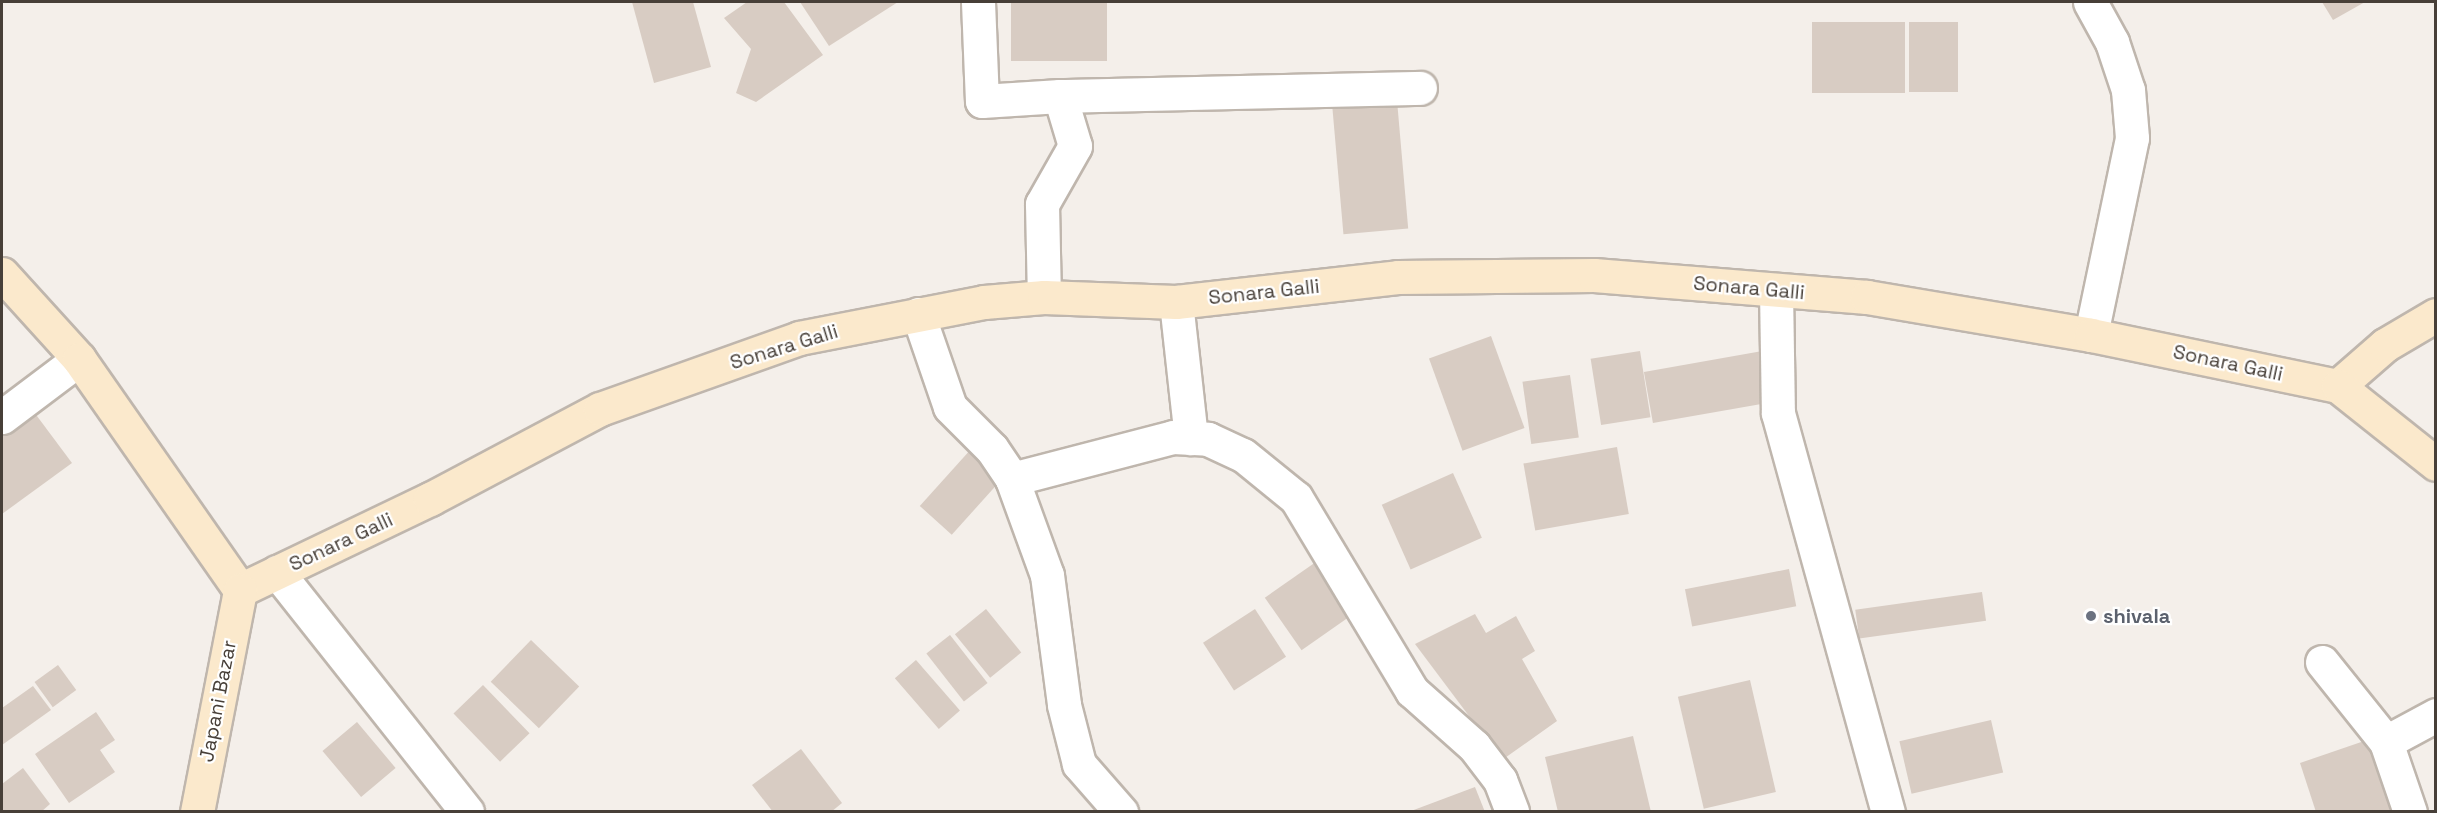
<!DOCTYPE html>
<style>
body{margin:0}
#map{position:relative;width:2437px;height:813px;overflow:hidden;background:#f4efea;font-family:"Space Grotesk",sans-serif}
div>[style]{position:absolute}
.building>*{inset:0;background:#d8ccc3;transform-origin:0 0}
.roads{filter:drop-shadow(2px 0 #bfb6ad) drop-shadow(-2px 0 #bfb6ad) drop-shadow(0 2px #bfb6ad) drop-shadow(0 -2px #bfb6ad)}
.street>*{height:33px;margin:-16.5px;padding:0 16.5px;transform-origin:16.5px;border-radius:16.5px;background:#fff}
.secondary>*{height:33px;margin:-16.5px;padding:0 16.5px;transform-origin:16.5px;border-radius:16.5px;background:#fbe9cc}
.dots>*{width:16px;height:16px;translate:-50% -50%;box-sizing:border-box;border:3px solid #fff;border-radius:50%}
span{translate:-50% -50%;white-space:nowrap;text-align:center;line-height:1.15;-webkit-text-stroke:4.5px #fff;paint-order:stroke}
.street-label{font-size:20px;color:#473f38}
.worship-label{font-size:20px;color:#5b616d;font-weight:700}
.left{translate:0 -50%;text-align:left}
.frame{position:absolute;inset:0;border:3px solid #473f38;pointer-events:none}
</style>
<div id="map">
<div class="building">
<div style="clip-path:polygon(632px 2px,693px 2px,711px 67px,654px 83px)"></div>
<div style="clip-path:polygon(747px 2px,784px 2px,823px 55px,756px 102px,736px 93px,751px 49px,724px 18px)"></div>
<div style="clip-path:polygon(800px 2px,898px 2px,829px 46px)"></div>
<div style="left:1011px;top:2px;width:96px;height:59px"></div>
<div style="clip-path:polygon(2322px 2px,2365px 2px,2333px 20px)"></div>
<div style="left:1812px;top:22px;width:93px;height:71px"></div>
<div style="left:1909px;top:22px;width:49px;height:70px"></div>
<div style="left:1396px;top:89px;width:140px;height:65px;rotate:85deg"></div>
<div style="left:1491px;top:336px;width:98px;height:66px;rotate:70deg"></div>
<div style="left:1768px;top:350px;width:52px;height:126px;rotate:80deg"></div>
<div style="left:1640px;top:351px;width:67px;height:50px;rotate:81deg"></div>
<div style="left:1570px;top:375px;width:63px;height:48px;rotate:82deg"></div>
<div style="clip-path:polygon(31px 408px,72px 463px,2px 514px,2px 429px)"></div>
<div style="left:1617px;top:447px;width:68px;height:95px;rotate:80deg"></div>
<div style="left:972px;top:448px;width:43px;height:78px;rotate:42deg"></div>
<div style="left:1453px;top:473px;width:71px;height:78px;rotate:66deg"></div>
<div style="left:1323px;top:557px;width:64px;height:71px;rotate:55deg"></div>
<div style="left:1789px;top:569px;width:38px;height:106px;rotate:79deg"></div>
<div style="left:1982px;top:592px;width:29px;height:128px;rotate:82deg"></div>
<div style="left:986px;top:609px;width:56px;height:40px;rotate:51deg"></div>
<div style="left:1255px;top:609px;width:57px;height:62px;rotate:57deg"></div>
<div style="clip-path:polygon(1475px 614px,1486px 633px,1516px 616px,1535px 651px,1522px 659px,1557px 721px,1502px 760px,1415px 644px)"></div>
<div style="left:950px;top:635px;width:61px;height:30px;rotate:52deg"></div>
<div style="left:531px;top:640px;width:67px;height:58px;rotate:44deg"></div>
<div style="left:916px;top:660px;width:67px;height:28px;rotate:49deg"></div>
<div style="left:58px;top:665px;width:31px;height:29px;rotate:54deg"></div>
<div style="left:1750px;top:680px;width:115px;height:74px;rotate:77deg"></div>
<div style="left:483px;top:685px;width:67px;height:41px;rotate:46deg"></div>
<div style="clip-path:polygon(33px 686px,51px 710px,2px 745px,2px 708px)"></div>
<div style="clip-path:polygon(96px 712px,115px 740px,100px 750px,115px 772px,69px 803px,35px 754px)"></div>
<div style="left:1991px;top:720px;width:54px;height:94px;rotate:77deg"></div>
<div style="left:357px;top:722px;width:60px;height:45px;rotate:50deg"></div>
<div style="clip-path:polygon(1633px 736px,1651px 812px,1558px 812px,1545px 757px)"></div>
<div style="clip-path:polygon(2370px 739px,2395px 812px,2316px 812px,2300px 763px)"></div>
<div style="clip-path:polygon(801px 749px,842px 803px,831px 812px,773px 812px,752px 785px)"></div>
<div style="clip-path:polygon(23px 768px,50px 804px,41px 812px,3px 812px,2px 784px)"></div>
<div style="clip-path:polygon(1475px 787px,1485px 812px,1411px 812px,1411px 811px)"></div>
</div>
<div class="roads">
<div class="street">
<div style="left:978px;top:2px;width:99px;rotate:87.7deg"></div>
<div style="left:982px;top:101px;width:78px;rotate:-3.7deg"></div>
<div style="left:1060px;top:96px;width:52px;rotate:73.3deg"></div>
<div style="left:1075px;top:146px;width:67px;rotate:119.6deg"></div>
<div style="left:1042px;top:204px;width:93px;rotate:88.8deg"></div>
<div style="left:2090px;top:2px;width:46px;rotate:61.2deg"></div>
<div style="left:2112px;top:42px;width:51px;rotate:71.6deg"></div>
<div style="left:2128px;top:90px;width:48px;rotate:85.2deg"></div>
<div style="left:2132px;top:138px;width:201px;rotate:101.8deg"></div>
<div style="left:1060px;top:96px;width:360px;rotate:-1.3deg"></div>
<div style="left:1776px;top:290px;width:123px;rotate:89.1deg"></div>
<div style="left:1778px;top:413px;width:414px;rotate:74.6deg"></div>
<div style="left:1176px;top:302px;width:137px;rotate:83.7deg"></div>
<div style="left:918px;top:314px;width:98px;rotate:71deg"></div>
<div style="left:950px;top:407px;width:59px;rotate:45deg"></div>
<div style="left:992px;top:449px;width:36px;rotate:56deg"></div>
<div style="left:1012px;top:479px;width:102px;rotate:70deg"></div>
<div style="left:1047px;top:575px;width:131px;rotate:82.5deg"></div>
<div style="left:1064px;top:705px;width:61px;rotate:75.7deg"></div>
<div style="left:1079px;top:764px;width:64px;rotate:48.8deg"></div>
<div style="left:2px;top:417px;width:96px;rotate:-37deg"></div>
<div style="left:1012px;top:479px;width:166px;rotate:-14.6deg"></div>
<div style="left:1173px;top:437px;width:35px;rotate:3deg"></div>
<div style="left:1208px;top:439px;width:38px;rotate:25deg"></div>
<div style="left:1243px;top:455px;width:68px;rotate:39.1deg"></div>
<div style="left:1296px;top:498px;width:225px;rotate:59deg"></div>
<div style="left:1412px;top:691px;width:83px;rotate:41.6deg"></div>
<div style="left:1474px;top:746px;width:43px;rotate:52.6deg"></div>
<div style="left:1500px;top:780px;width:34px;rotate:69deg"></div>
<div style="left:277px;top:572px;width:306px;rotate:51.6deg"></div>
<div style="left:2322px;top:662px;width:102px;rotate:51.3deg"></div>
<div style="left:2386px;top:742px;width:74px;rotate:71.1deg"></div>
<div style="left:2386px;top:742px;width:57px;rotate:-28.4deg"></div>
</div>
<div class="secondary">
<div style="left:2px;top:274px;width:115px;rotate:47.8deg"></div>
<div style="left:79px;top:359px;width:282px;rotate:55.1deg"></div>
<div style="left:2338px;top:386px;width:62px;rotate:-41.1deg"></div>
<div style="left:2385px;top:345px;width:59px;rotate:-30.5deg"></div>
<div style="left:240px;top:590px;width:211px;rotate:-25.6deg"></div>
<div style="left:430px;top:499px;width:192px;rotate:-27.9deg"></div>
<div style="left:600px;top:409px;width:211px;rotate:-19.6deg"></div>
<div style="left:799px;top:338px;width:188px;rotate:-11deg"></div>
<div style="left:984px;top:302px;width:60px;rotate:-4.8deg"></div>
<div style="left:1044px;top:297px;width:132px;rotate:2.2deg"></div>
<div style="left:1176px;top:302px;width:223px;rotate:-6.4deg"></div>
<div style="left:1398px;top:277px;width:196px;rotate:-0.6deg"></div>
<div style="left:1594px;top:275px;width:274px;rotate:4.6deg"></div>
<div style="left:1867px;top:297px;width:227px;rotate:9.6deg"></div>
<div style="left:2091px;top:335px;width:252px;rotate:11.7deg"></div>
<div style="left:2338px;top:386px;width:125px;rotate:38.5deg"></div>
<div style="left:197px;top:812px;width:226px;rotate:-79deg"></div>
</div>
</div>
<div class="dots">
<div style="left:2091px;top:616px;background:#6b7280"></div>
</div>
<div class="street-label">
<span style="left:1749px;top:288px;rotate:5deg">Sonara Galli</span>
<span style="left:1264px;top:292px;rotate:-6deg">Sonara Galli</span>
<span style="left:784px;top:347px;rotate:-17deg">Sonara Galli</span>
<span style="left:2228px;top:363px;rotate:12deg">Sonara Galli</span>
<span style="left:341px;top:542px;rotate:-25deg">Sonara Galli</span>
<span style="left:218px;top:701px;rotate:-79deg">Japani Bazar</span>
</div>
<div class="worship-label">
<span class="left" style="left:2103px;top:616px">shivala</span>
</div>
<div class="frame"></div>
</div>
